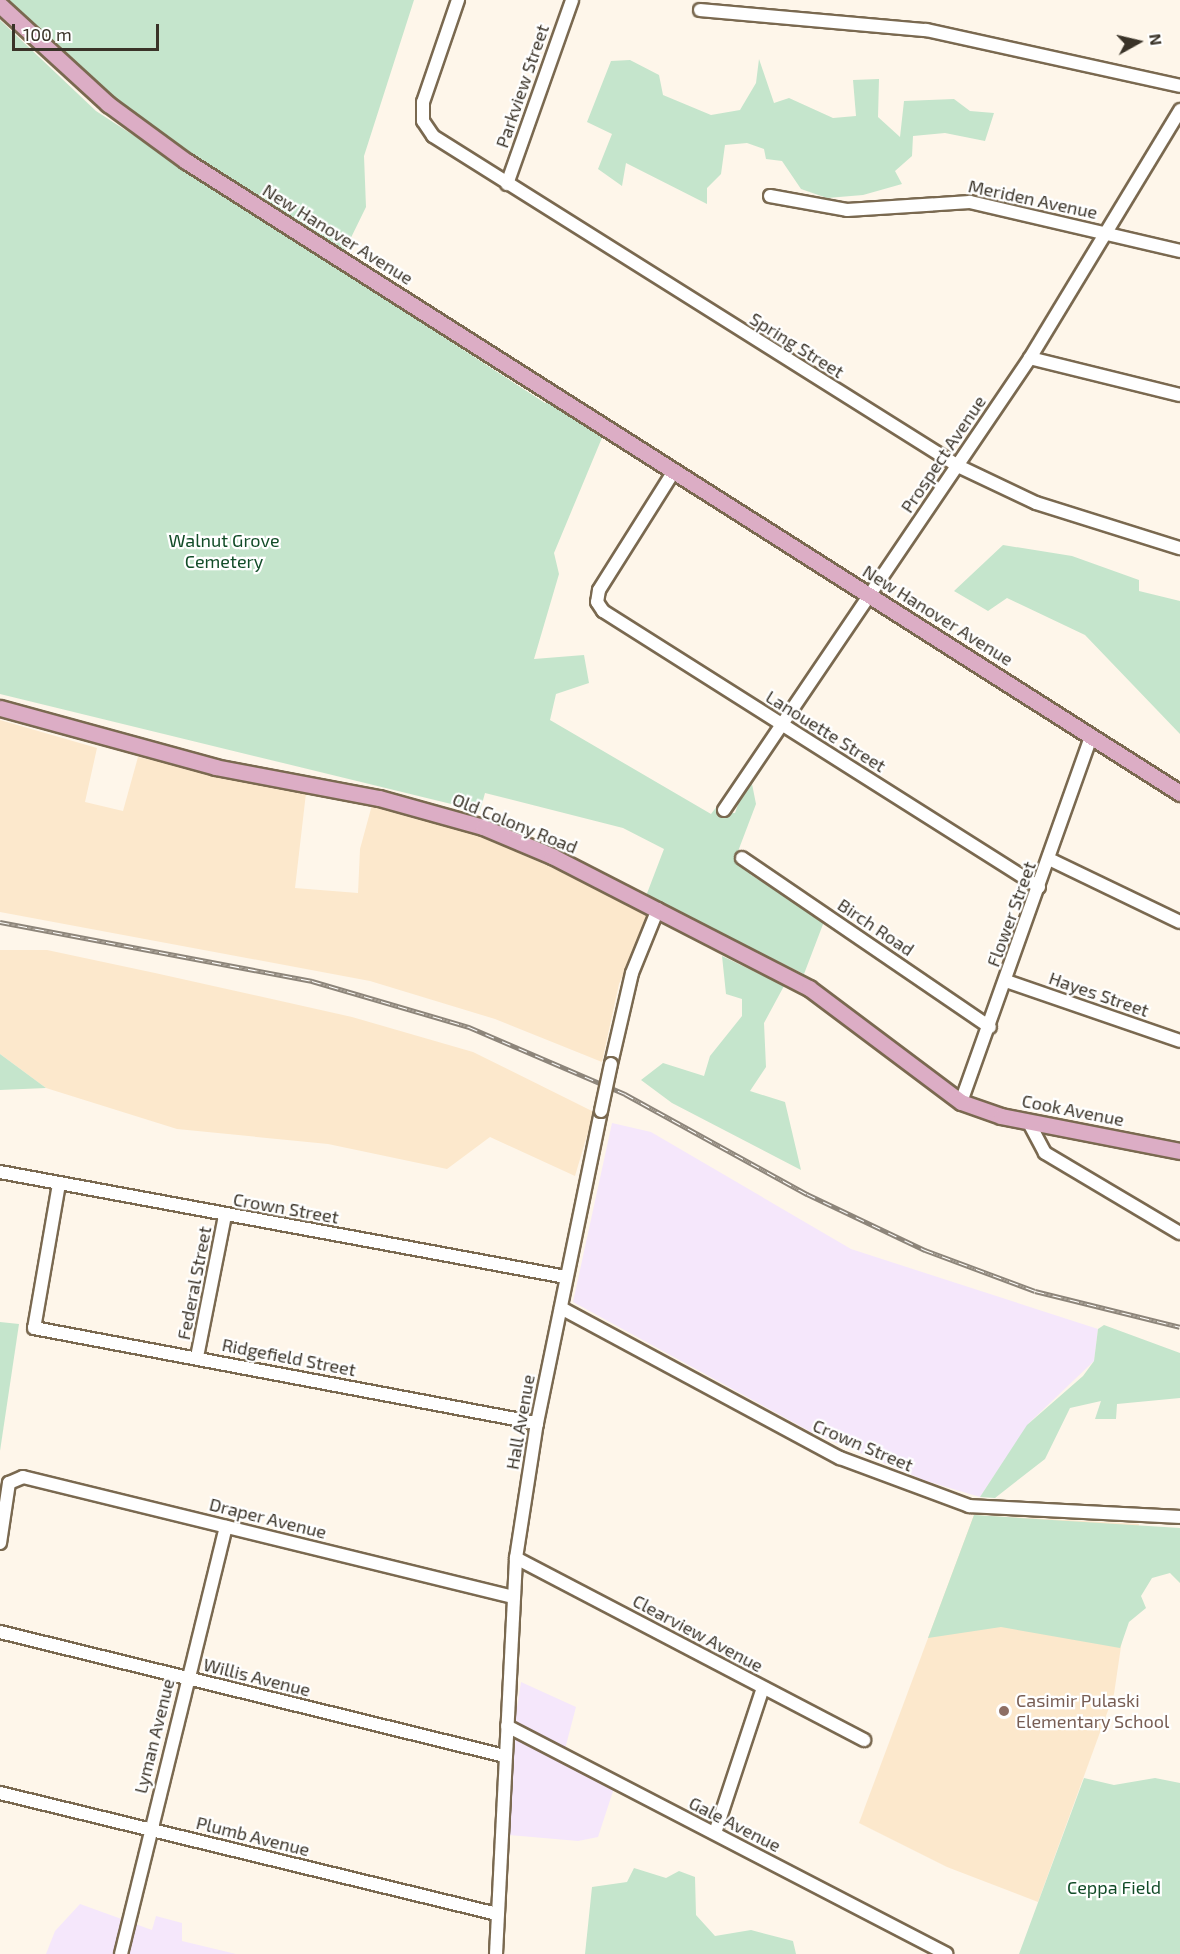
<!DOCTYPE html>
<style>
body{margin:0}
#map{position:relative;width:1180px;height:1954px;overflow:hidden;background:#fef6ea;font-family:"Exo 2",sans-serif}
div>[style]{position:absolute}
.commercial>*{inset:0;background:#f5e7fb}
.built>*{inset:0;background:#fce8cc}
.green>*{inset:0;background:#c5e5cc}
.roads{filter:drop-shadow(2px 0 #7a6950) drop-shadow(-2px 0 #7a6950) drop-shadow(0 2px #7a6950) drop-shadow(0 -2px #7a6950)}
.minor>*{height:12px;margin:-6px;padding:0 6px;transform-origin:6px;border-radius:6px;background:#fff}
.major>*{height:15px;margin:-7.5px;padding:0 7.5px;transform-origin:7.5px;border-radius:7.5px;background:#dcadc5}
.rail>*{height:5px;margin-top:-2.5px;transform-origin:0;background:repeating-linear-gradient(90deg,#fff 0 9px,#8d857a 0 18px);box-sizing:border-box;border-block:2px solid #8d857a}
.bridges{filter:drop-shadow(2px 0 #7a6950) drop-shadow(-2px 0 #7a6950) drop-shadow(0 2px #7a6950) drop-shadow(0 -2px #7a6950)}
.minor-bridge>*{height:12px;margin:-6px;padding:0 6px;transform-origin:6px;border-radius:6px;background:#fff}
.dots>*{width:16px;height:16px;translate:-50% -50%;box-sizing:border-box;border:3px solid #fff;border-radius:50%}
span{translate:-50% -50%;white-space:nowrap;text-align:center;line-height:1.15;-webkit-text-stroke:4.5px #fff;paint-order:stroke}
.street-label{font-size:18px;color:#3a3328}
.park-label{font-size:18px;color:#124c28}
.education-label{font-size:18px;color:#785e54}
.left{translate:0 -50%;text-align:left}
.north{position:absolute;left:1108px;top:12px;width:60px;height:60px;-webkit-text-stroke:4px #fff;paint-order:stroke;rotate:82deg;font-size:16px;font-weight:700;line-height:24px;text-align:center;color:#3a3328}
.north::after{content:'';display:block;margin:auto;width:21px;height:27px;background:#3a3328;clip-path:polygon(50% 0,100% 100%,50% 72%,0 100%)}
.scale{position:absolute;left:12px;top:24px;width:147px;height:27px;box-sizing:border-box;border:3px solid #3a3328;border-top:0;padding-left:8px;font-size:18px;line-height:21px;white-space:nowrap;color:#3a3328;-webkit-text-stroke:4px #fff;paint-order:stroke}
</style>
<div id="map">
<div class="commercial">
<div style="clip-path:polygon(612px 1123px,651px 1132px,851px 1249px,1098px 1329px,1094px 1361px,1029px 1423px,980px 1497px,926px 1481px,811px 1432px,573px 1302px)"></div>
<div style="clip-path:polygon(521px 1682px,576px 1707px,565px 1749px,618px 1776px,598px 1837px,578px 1841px,509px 1835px,512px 1740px)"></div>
<div style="clip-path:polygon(80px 1904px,152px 1930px,156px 1916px,182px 1923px,182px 1941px,236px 1954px,46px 1954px,55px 1931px)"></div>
</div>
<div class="built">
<div style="clip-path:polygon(0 720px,97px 748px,85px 802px,123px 811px,138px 757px,306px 793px,295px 888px,358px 893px,360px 849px,372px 805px,453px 824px,652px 912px,619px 984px,602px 1062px,495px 1019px,370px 981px,0 912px)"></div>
<div style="clip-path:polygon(0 950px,47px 950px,155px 973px,352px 1017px,473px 1052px,594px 1112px,575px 1176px,490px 1137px,447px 1169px,328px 1144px,177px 1129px,46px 1088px,0 1054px)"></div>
<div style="clip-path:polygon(974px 1515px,1139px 1524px,1114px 1694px,1038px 1902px,947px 1867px,859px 1823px)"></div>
</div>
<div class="green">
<div style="clip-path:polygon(7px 0,414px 0,364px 156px,366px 207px,344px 252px,147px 128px)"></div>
<div style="clip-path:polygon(0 20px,96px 111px,545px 403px,552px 402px,604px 433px,554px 553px,559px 574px,534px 659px,584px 655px,589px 683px,556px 694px,550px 720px,711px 814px,718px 805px,722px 812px,735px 813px,742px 793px,763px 768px,752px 784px,756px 804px,737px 854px,751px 875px,825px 919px,804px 974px,646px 896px,664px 849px,623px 828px,485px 793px,480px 811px,0 694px)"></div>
<div style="clip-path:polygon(759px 59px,774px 103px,789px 98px,833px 118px,856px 116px,853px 80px,879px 79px,878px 117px,900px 137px,904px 101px,954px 99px,970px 111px,994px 113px,985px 141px,945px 133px,913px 136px,912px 156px,895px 171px,902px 184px,863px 195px,827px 198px,801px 189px,782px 161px,766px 159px,764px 149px,747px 143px,725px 145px,721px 174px,707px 188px,707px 204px,626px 163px,622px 186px,598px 169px,612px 134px,587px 122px,611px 61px,630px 60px,659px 75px,663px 95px,711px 115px,740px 110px,756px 83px)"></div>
<div style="clip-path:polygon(1003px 545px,1072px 556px,1139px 580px,1139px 591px,1180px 601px,1180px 734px,1085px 635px,1007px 598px,988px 611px,954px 591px)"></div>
<div style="clip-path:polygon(722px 956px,784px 986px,764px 1023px,766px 1067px,750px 1091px,785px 1102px,801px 1170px,672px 1103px,641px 1080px,663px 1063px,704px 1076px,710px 1056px,742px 1016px,742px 999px,726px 994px)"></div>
<div style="clip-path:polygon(0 1054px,46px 1088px,0 1090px)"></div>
<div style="clip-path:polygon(0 1322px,19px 1324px,0 1451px)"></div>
<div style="clip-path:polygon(1104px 1325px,1180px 1353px,1180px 1398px,1117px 1404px,1116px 1419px,1095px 1419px,1101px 1401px,1070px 1408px,1045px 1459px,995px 1498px,980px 1497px,1027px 1425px,1083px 1376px,1094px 1361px,1098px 1329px)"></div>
<div style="clip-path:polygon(974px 1515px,1180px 1528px,1180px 1583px,1170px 1573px,1152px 1578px,1141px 1596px,1146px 1608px,1129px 1622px,1120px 1648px,1001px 1627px,928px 1638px)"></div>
<div style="clip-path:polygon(1084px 1778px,1114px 1785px,1155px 1778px,1180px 1783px,1180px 1954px,1019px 1954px)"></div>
<div style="clip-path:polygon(634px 1868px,666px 1878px,679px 1871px,695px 1877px,696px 1915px,715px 1936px,751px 1930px,793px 1941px,796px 1954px,585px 1954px,592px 1887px,627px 1882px)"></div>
</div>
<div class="roads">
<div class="minor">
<div style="left:458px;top:0;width:108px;rotate:108.9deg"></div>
<div style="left:423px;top:102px;width:19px;rotate:90deg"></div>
<div style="left:423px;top:121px;width:18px;rotate:56deg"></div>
<div style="left:433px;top:136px;width:620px;rotate:32.15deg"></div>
<div style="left:958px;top:466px;width:86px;rotate:25.4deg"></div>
<div style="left:1036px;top:503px;width:151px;rotate:17.4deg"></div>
<div style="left:700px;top:10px;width:227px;rotate:5.1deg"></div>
<div style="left:926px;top:30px;width:260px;rotate:12.4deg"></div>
<div style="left:507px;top:184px;width:195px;rotate:-70.5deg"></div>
<div style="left:770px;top:196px;width:78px;rotate:10.3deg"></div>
<div style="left:847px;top:210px;width:123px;rotate:-3.7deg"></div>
<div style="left:970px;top:202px;width:216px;rotate:13.1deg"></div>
<div style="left:1030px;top:358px;width:154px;rotate:13.9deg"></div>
<div style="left:674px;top:471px;width:141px;rotate:122.2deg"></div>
<div style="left:599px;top:590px;width:12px;rotate:99deg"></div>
<div style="left:597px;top:602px;width:11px;rotate:56deg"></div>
<div style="left:603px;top:611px;width:516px;rotate:32.33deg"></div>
<div style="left:724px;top:810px;width:546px;rotate:-55.9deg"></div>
<div style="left:1030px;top:358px;width:290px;rotate:-58.8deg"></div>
<div style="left:742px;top:858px;width:300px;rotate:34.3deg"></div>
<div style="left:1049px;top:859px;width:145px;rotate:25.7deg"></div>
<div style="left:1006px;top:981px;width:184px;rotate:19deg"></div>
<div style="left:611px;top:1064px;width:93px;rotate:-77deg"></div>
<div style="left:632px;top:973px;width:69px;rotate:-67.9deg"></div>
<div style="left:961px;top:1102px;width:388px;rotate:-70.4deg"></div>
<div style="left:1028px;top:1121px;width:36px;rotate:62deg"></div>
<div style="left:1045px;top:1153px;width:157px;rotate:30.7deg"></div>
<div style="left:0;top:1172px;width:576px;rotate:10.51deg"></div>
<div style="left:59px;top:1184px;width:146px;rotate:99.8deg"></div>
<div style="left:34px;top:1328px;width:512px;rotate:10.7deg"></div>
<div style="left:561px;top:1308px;width:317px;rotate:28.3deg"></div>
<div style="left:840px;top:1458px;width:138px;rotate:20.4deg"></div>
<div style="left:969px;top:1506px;width:211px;rotate:3deg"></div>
<div style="left:197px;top:1357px;width:145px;rotate:-78.8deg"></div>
<div style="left:0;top:1543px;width:61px;rotate:-81.5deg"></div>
<div style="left:9px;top:1483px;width:15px;rotate:-23deg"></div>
<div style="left:23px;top:1477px;width:504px;rotate:13.76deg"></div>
<div style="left:516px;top:1558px;width:393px;rotate:27.6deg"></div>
<div style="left:0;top:1632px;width:520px;rotate:13.8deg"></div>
<div style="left:507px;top:1726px;width:495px;rotate:27.4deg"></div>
<div style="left:0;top:1793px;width:512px;rotate:13.68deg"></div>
<div style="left:715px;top:1833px;width:153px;rotate:-71.7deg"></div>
<div style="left:121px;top:1954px;width:440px;rotate:-76.2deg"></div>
<div style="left:496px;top:1954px;width:397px;rotate:-87.1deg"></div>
<div style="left:516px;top:1558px;width:137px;rotate:-81.2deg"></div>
<div style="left:537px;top:1423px;width:318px;rotate:-78.4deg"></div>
</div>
<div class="major">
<div style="left:0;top:5px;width:147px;rotate:42.5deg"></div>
<div style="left:108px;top:104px;width:97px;rotate:36.2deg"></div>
<div style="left:186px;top:161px;width:1178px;rotate:32.45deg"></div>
<div style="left:0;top:708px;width:223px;rotate:15.3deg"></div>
<div style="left:215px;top:767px;width:167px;rotate:10.7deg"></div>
<div style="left:379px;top:798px;width:108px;rotate:15.6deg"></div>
<div style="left:483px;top:827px;width:75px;rotate:22.8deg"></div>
<div style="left:552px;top:856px;width:289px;rotate:27.2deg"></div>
<div style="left:809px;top:988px;width:190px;rotate:36.9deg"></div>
<div style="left:961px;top:1102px;width:42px;rotate:19.3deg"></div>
<div style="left:1001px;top:1116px;width:182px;rotate:11.1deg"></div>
</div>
</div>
<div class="rail">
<div style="left:0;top:922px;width:318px;rotate:10.7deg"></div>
<div style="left:312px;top:981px;width:164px;rotate:16.3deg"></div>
<div style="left:469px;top:1027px;width:170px;rotate:23.2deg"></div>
<div style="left:625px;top:1094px;width:208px;rotate:28.8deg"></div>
<div style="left:807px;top:1194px;width:131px;rotate:25.4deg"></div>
<div style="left:925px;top:1250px;width:117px;rotate:20.4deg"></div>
<div style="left:1035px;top:1291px;width:149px;rotate:13.9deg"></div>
</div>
<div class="bridges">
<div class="minor-bridge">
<div style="left:601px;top:1111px;width:48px;rotate:-78deg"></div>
</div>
</div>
<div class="dots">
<div style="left:1004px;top:1711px;background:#8d6e63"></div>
</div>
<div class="street-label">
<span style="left:522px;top:86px;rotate:-71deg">Parkview Street</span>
<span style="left:1033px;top:199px;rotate:12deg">Meriden Avenue</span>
<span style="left:338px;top:234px;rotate:32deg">New Hanover Avenue</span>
<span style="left:797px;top:345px;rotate:32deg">Spring Street</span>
<span style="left:943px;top:454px;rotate:-56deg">Prospect Avenue</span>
<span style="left:938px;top:615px;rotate:32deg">New Hanover Avenue</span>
<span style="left:826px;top:731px;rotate:32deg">Lanouette Street</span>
<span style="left:515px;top:823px;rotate:22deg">Old Colony Road</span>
<span style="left:1011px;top:914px;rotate:-70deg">Flower Street</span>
<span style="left:876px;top:927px;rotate:34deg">Birch Road</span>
<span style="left:1099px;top:994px;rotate:19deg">Hayes Street</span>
<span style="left:1073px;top:1110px;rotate:11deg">Cook Avenue</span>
<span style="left:286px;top:1208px;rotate:10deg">Crown Street</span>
<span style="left:194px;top:1283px;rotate:-79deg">Federal Street</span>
<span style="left:289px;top:1357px;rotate:11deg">Ridgefield Street</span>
<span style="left:520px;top:1422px;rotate:-80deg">Hall Avenue</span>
<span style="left:863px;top:1445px;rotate:23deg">Crown Street</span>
<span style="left:268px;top:1518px;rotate:14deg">Draper Avenue</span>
<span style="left:698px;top:1633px;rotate:28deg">Clearview Avenue</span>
<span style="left:257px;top:1677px;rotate:14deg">Willis Avenue</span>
<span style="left:154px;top:1736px;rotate:-76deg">Lyman Avenue</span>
<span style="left:735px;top:1824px;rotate:27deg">Gale Avenue</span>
<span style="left:253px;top:1836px;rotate:14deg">Plumb Avenue</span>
</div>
<div class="park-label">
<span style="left:224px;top:551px">Walnut Grove<br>Cemetery</span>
<span style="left:1114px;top:1887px">Ceppa Field</span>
</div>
<div class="education-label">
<span class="left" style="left:1016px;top:1711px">Casimir Pulaski<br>Elementary School</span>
</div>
<div class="north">N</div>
<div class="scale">100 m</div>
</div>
